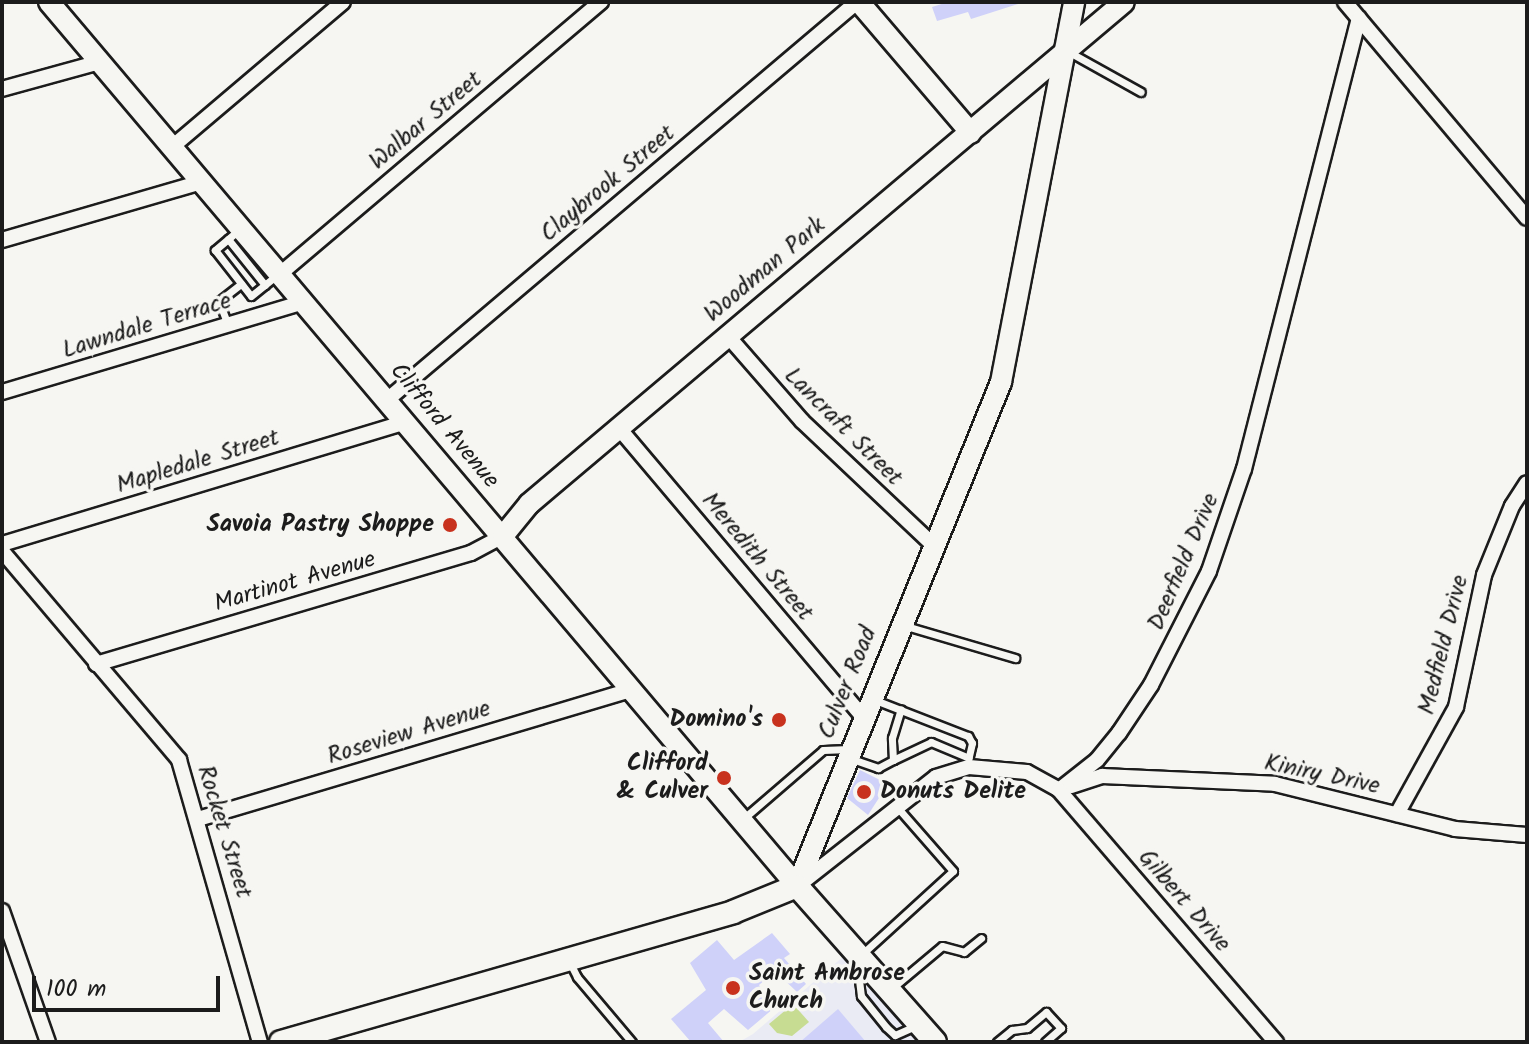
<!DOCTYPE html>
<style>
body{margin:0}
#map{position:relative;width:1529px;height:1044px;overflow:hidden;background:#f6f6f2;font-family:Kalam,sans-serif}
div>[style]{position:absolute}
.built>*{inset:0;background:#eaebf4}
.green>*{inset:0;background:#c7dc92}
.building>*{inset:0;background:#cfd1f9}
.roads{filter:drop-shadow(2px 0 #1c1c1c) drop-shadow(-2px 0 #1c1c1c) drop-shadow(0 2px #1c1c1c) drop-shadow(0 -2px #1c1c1c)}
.lane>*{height:7px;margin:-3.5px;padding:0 3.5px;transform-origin:3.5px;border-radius:3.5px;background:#f6f6f2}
.street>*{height:14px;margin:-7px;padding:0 7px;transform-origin:7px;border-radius:7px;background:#f6f6f2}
.secondary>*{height:20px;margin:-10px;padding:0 10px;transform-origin:10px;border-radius:10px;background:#f6f6f2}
.primary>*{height:22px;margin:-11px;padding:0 11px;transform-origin:11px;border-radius:11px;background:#f6f6f2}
.dots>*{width:22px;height:22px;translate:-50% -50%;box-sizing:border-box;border:4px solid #f6f6f2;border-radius:50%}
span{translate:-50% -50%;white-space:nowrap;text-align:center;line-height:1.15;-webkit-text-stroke:7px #f6f6f2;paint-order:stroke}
.street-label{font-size:24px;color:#1c1c1c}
.poi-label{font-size:24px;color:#1c1c1c;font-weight:700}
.right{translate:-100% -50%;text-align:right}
.left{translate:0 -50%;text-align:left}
.frame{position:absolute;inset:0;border:4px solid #1c1c1c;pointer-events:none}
.scale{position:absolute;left:32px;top:976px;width:188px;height:36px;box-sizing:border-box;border:4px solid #1c1c1c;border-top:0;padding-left:10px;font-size:24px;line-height:28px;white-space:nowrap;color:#1c1c1c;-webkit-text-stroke:6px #f6f6f2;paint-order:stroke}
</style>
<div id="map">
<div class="built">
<div style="clip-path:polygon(844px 956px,918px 1042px,739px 1042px,753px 1034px)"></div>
</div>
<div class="green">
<div style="clip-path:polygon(793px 1004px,809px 1022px,792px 1036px,777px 1033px,769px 1024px)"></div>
</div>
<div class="building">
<div style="clip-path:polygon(948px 2px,1018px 2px,1018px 4px,971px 19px,968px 12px,937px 21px,932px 7px)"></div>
<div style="clip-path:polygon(860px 770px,888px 784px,868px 815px,847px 798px)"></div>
<div style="clip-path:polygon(772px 933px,790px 954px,784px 958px,806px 984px,797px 992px,775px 971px,759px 985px,774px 1008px,748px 1030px,724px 1009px,708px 1023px,724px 1042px,691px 1042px,671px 1019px,706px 990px,690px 963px,717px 940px,734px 960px)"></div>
<div style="clip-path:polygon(838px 1009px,866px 1042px,800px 1042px)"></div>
</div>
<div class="roads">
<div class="lane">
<div style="left:1069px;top:52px;width:82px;rotate:29.1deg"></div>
<div style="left:240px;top:229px;width:33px;rotate:140deg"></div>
<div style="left:215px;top:250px;width:58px;rotate:52deg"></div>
<div style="left:251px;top:296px;width:33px;rotate:-39deg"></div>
<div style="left:228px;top:239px;width:59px;rotate:51.2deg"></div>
<div style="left:228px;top:325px;width:26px;rotate:-111deg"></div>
<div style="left:219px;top:301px;width:28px;rotate:-38deg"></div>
<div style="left:906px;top:626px;width:114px;rotate:16.4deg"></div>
<div style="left:875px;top:700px;width:100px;rotate:21.2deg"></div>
<div style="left:968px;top:736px;width:8px;rotate:60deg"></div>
<div style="left:972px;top:743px;width:13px;rotate:103deg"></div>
<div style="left:852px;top:759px;width:28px;rotate:19deg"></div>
<div style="left:878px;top:768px;width:17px;rotate:-28deg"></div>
<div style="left:893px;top:760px;width:22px;rotate:-93deg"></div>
<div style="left:892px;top:738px;width:30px;rotate:-73deg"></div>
<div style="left:893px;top:760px;width:42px;rotate:-25.3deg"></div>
<div style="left:931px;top:742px;width:41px;rotate:22.8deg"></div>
<div style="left:744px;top:818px;width:104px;rotate:-40.7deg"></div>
<div style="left:823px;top:750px;width:26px;rotate:-2deg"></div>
<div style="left:862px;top:954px;width:123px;rotate:-42.4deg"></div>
<div style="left:953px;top:871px;width:85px;rotate:-131.2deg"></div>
<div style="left:570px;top:963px;width:16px;rotate:63deg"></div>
<div style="left:577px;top:977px;width:85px;rotate:49.8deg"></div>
<div style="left:866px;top:971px;width:11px;rotate:128deg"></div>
<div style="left:859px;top:980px;width:16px;rotate:83deg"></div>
<div style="left:861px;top:996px;width:40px;rotate:51deg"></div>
<div style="left:886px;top:1027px;width:12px;rotate:42deg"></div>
<div style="left:895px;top:1035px;width:24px;rotate:-24deg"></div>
<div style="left:892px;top:988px;width:65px;rotate:-40deg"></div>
<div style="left:942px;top:946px;width:23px;rotate:15deg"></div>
<div style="left:964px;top:952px;width:22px;rotate:-39deg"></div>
<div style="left:997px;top:1042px;width:19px;rotate:-39deg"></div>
<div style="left:1012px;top:1030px;width:15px;rotate:-8deg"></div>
<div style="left:1027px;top:1028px;width:25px;rotate:-40deg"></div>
<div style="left:1046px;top:1012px;width:22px;rotate:47deg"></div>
<div style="left:1061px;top:1028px;width:21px;rotate:139deg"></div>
</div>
<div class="street">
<div style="left:1345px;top:2px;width:282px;rotate:49.9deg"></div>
<div style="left:2px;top:89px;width:102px;rotate:-15.4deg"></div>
<div style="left:172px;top:147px;width:224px;rotate:-40.3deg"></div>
<div style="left:2px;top:240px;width:208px;rotate:-16.2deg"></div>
<div style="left:280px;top:274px;width:421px;rotate:-40.3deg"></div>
<div style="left:727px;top:335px;width:114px;rotate:48.9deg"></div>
<div style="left:802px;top:421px;width:180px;rotate:43.4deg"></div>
<div style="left:2px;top:392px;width:315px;rotate:-16.6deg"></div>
<div style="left:387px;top:400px;width:616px;rotate:-40.26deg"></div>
<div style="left:618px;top:427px;width:378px;rotate:49.8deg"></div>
<div style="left:2px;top:544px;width:422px;rotate:-16.8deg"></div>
<div style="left:2px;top:551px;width:274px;rotate:49.7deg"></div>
<div style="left:179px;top:760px;width:293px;rotate:74deg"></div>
<div style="left:96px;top:664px;width:391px;rotate:-16.5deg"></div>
<div style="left:471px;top:553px;width:36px;rotate:-28deg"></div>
<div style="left:1071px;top:786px;width:33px;rotate:-18deg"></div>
<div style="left:1102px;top:776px;width:173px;rotate:2.6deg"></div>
<div style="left:1275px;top:784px;width:186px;rotate:14deg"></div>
<div style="left:1455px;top:829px;width:72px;rotate:4.8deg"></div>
<div style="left:1059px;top:790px;width:48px;rotate:-38.3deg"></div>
<div style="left:1097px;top:760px;width:35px;rotate:-51deg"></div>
<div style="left:1119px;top:733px;width:58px;rotate:-56.3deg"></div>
<div style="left:1151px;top:685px;width:128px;rotate:-63deg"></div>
<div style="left:1209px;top:571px;width:108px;rotate:-71.1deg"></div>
<div style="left:1244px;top:469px;width:465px;rotate:-75.7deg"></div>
<div style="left:1397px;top:814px;width:122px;rotate:-61.1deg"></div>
<div style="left:1456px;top:707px;width:135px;rotate:-78deg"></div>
<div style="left:1484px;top:575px;width:74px;rotate:-67.9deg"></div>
<div style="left:1512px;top:506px;width:27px;rotate:-57deg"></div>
<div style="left:198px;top:819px;width:454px;rotate:-16.6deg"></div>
<div style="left:800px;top:884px;width:173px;rotate:-38.2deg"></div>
<div style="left:936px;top:777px;width:34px;rotate:-17deg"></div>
<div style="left:969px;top:767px;width:58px;rotate:4.9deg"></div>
<div style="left:1027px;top:772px;width:37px;rotate:29deg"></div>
<div style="left:1059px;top:790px;width:333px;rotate:49.3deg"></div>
<div style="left:2px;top:911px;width:139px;rotate:70.7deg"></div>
</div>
<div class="secondary">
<div style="left:49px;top:2px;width:1158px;rotate:49.76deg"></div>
<div style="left:797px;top:886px;width:544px;rotate:-67.96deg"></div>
<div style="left:1001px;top:382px;width:387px;rotate:-79.1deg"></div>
<div style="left:859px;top:2px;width:172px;rotate:49.5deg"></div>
<div style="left:503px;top:536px;width:41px;rotate:-50.9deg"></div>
<div style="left:529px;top:504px;width:778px;rotate:-40.15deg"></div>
</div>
<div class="primary">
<div style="left:281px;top:1042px;width:470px;rotate:-16deg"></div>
<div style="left:733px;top:912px;width:69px;rotate:-22.1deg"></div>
<div style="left:797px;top:886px;width:208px;rotate:48.5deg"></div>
</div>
</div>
<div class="dots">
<div style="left:450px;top:525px;background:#c8321e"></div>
<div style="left:779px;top:720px;background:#c8321e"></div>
<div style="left:724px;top:778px;background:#c8321e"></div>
<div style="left:864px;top:792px;background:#c8321e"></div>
<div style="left:733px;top:988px;background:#c8321e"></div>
</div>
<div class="street-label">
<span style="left:426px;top:121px;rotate:-40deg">Walbar Street</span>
<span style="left:608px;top:184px;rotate:-40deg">Claybrook Street</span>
<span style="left:765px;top:270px;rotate:-40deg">Woodman Park</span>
<span style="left:147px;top:326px;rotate:-17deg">Lawndale Terrace</span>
<span style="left:444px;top:426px;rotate:50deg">Clifford Avenue</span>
<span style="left:843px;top:427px;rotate:45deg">Lancraft Street</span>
<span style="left:198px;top:462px;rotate:-17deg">Mapledale Street</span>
<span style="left:757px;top:557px;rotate:50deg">Meredith Street</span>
<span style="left:1184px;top:562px;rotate:-67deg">Deerfield Drive</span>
<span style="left:295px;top:582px;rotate:-16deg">Martinot Avenue</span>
<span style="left:1444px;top:645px;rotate:-76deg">Medfield Drive</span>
<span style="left:848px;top:683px;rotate:-68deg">Culver Road</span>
<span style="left:409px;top:733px;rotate:-17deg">Roseview Avenue</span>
<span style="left:1322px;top:775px;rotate:12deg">Kiniry Drive</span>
<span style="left:224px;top:832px;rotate:73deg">Rocket Street</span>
<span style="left:1184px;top:901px;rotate:49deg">Gilbert Drive</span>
</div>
<div class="poi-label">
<span class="right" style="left:434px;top:525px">Savoia Pastry Shoppe</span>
<span class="right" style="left:763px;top:720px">Domino's</span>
<span class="right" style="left:708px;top:778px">Clifford<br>&amp; Culver</span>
<span class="left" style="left:880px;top:792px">Donuts Delite</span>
<span class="left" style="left:749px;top:988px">Saint Ambrose<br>Church</span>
</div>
<div class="frame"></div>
<div class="scale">100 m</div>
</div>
